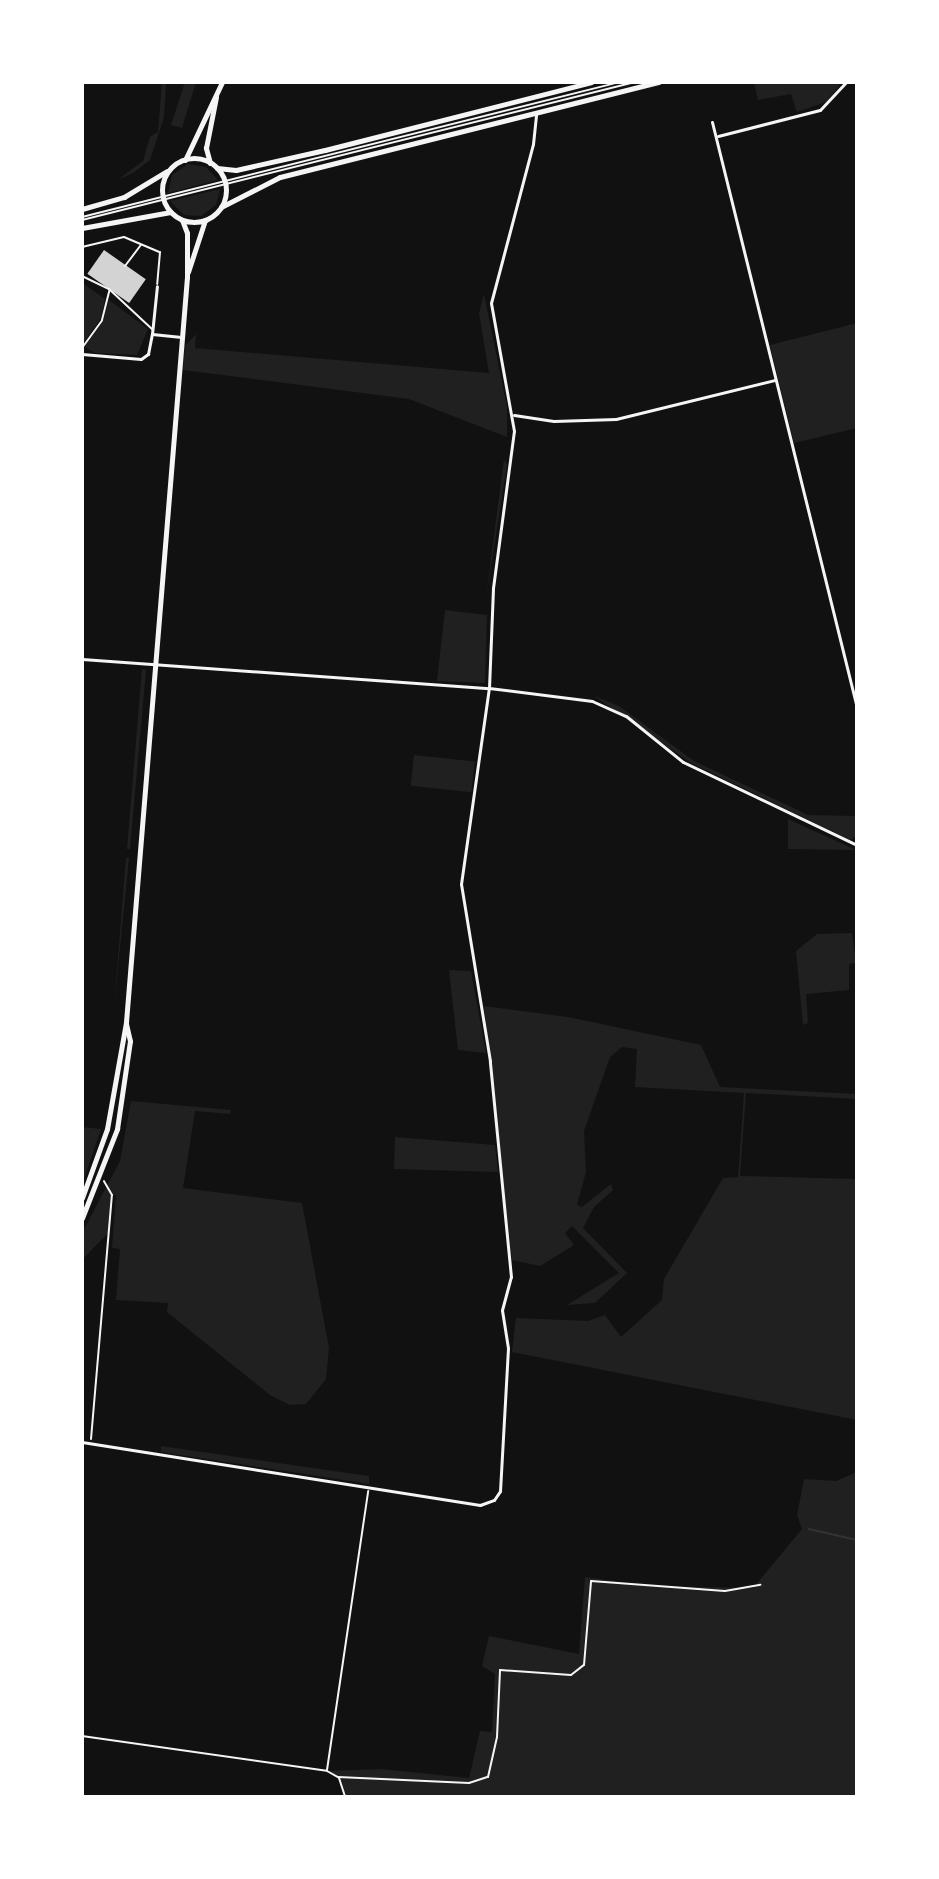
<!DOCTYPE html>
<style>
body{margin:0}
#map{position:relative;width:939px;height:1879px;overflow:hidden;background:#111;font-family:"Source Sans 3",sans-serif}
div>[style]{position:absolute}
.green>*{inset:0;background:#202020;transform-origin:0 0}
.stream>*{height:2px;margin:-1px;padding:0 1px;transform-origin:1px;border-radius:1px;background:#333}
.building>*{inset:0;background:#d3d3d3;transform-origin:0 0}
.path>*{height:2px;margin:-1px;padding:0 1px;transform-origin:1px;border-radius:1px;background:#f5f5f5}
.service>*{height:2px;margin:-1px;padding:0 1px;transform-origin:1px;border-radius:1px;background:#f5f5f5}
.pedestrian>*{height:2px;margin:-1px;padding:0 1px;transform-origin:1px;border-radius:1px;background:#f5f5f5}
.minor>*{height:3px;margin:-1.5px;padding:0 1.5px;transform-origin:1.5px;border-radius:1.5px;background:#f5f5f5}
.secondary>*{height:5px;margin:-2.5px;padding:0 2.5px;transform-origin:2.5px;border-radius:2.5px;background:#f5f5f5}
.primary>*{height:5px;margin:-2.5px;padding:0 2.5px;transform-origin:2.5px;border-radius:2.5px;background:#f5f5f5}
.primary>.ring{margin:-2.5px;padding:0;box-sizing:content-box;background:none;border:5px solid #f5f5f5;border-radius:50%}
span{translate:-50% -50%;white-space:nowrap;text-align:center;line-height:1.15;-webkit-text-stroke:8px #fff;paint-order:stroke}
.frame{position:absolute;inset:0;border:84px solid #fff;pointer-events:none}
</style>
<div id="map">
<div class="green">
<div style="clip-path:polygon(162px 82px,166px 84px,164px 117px,150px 160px,133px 173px,119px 179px,143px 161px,150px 137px,158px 132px)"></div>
<div style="clip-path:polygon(185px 82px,196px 82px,182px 128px,171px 125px)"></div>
<div style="clip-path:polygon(754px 82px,842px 82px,826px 102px,797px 112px,791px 94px,758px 100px)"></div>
<div style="clip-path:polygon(188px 164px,206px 167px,218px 180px,168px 193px,172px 175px)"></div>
<div style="clip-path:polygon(220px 189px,216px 205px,201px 216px,184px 215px,170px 201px)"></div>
<div style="clip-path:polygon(84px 284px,105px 299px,101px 318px,82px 345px)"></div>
<div style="clip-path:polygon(484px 294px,507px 407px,507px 437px,409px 399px,183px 370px,185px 346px,196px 334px,195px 348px,489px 373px,479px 313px)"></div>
<div style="clip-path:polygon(109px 300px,148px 329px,137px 355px,95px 353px,85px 347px,104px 319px)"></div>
<div style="clip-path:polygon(857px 323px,857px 428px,794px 443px,770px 345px)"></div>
<div style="clip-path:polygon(504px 459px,507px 465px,486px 598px)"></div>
<div style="clip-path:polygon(445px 610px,487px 615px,485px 683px,437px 681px)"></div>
<div style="clip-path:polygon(142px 669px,146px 670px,130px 849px,127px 849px)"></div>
<div style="clip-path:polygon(594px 696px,619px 706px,694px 761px,808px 815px,857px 816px,857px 836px,850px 840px,691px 763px)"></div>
<div style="left:414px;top:755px;width:61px;height:31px;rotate:6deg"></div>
<div style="clip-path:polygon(788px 819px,856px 850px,788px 849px)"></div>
<div style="clip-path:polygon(126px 858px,129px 858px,114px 1007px)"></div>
<div style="clip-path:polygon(852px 933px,856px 963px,849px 964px,849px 990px,806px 994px,808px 1023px,803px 1025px,796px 951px,817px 934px)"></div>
<div style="clip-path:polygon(449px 970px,471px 971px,486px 1053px,458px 1050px)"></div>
<div style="clip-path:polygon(484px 1006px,568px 1017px,701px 1045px,720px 1087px,857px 1094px,857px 1099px,746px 1093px,740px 1176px,857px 1179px,857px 1420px,512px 1352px,516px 1318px,588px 1321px,605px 1315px,621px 1337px,662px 1300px,664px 1279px,723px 1178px,738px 1177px,744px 1093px,635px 1087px,637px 1049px,622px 1047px,610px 1057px,584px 1131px,586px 1172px,577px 1205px,582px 1207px,611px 1184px,613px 1190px,594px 1207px,583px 1228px,627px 1273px,595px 1303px,567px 1305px,619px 1273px,572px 1226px,565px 1233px,574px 1245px,540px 1266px,512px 1260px)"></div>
<div style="clip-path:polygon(131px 1101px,231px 1110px,230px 1114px,195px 1111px,183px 1188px,302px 1203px,329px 1348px,326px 1379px,306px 1404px,290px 1405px,270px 1395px,167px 1312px,168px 1303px,116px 1300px,120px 1249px,112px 1248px,116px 1195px,112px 1195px,109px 1232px,82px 1260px,82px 1233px,120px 1161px)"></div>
<div style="clip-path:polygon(82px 1127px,101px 1129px,82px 1185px)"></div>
<div style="clip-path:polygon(395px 1137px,495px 1145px,498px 1172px,394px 1169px)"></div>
<div style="clip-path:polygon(161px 1446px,369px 1476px,369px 1484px,161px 1452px)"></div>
<div style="clip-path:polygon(857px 1472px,857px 1797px,345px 1797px,342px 1781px,327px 1771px,381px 1769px,469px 1778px,480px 1731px,492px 1732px,495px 1674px,482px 1666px,489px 1636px,579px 1654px,585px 1577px,648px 1586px,753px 1588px,802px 1529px,797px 1515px,804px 1479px,836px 1481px)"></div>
</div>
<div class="stream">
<div style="left:809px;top:1529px;width:49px;rotate:12.9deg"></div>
</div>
<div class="building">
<div style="left:104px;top:250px;width:51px;height:29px;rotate:35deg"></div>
</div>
<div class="path">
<div style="left:91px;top:1439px;width:245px;rotate:-85.1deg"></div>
<div style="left:112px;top:1195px;width:16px;rotate:-120deg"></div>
<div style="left:82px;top:1736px;width:247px;rotate:8.1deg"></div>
<div style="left:327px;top:1771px;width:13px;rotate:29deg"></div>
<div style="left:338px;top:1777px;width:131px;rotate:2.6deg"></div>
<div style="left:469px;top:1783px;width:20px;rotate:-18deg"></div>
<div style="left:488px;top:1777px;width:41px;rotate:-77.3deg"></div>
<div style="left:497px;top:1737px;width:67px;rotate:-87.4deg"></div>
<div style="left:500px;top:1670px;width:71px;rotate:4deg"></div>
<div style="left:571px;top:1675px;width:16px;rotate:-38deg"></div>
<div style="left:584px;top:1665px;width:84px;rotate:-85.2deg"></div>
<div style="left:591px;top:1581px;width:134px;rotate:4.3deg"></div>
<div style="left:725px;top:1591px;width:36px;rotate:-10deg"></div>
<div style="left:327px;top:1770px;width:282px;rotate:-81.6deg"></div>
<div style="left:339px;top:1778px;width:20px;rotate:72deg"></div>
</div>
<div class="service">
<div style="left:82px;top:217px;width:555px;rotate:-14.09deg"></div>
<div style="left:82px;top:220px;width:570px;rotate:-14.01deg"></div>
</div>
<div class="pedestrian">
<div style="left:82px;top:247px;width:43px;rotate:-13.4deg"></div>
<div style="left:124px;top:237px;width:39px;rotate:23deg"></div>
<div style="left:160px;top:252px;width:32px;rotate:95deg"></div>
<div style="left:125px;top:266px;width:26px;rotate:-53deg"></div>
<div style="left:82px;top:276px;width:30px;rotate:26deg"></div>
<div style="left:109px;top:289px;width:59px;rotate:42.9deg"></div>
<div style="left:82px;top:348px;width:34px;rotate:-54deg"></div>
<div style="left:102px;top:320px;width:30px;rotate:-76deg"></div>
</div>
<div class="minor">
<div style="left:712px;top:122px;width:604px;rotate:76.1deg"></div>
<div style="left:718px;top:136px;width:105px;rotate:-14.3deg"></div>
<div style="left:820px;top:110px;width:38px;rotate:-47deg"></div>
<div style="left:152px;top:334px;width:48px;rotate:-84.1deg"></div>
<div style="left:82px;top:354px;width:59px;rotate:4.8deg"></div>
<div style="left:141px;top:359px;width:9px;rotate:-36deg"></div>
<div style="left:148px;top:354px;width:20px;rotate:-79deg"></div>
<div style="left:152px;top:334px;width:27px;rotate:6deg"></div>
<div style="left:514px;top:415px;width:40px;rotate:8.5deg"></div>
<div style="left:554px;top:421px;width:62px;rotate:-1.8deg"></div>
<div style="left:616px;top:419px;width:164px;rotate:-13.8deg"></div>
<div style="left:82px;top:659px;width:408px;rotate:4.1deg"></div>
<div style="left:489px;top:688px;width:104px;rotate:7.2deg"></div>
<div style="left:592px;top:701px;width:37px;rotate:24deg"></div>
<div style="left:626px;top:716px;width:73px;rotate:38.9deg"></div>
<div style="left:683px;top:762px;width:193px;rotate:25.5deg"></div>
<div style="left:82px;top:1442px;width:403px;rotate:9deg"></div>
<div style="left:480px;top:1505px;width:15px;rotate:-20deg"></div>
<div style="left:494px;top:1500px;width:11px;rotate:-56deg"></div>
<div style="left:500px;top:1491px;width:143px;rotate:-86.8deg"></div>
<div style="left:508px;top:1348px;width:38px;rotate:-99deg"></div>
<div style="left:502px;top:1310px;width:34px;rotate:-75deg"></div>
<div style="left:511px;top:1277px;width:217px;rotate:-95.6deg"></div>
<div style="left:490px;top:1061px;width:179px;rotate:-99.3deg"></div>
<div style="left:461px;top:884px;width:198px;rotate:-81.9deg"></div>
<div style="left:489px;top:688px;width:100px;rotate:-87.7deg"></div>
<div style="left:493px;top:588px;width:158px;rotate:-82.4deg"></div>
<div style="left:514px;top:431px;width:130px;rotate:-100.2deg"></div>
<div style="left:491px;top:303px;width:164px;rotate:-75.2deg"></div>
<div style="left:533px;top:144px;width:30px;rotate:-84deg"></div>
</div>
<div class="secondary">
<div style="left:185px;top:160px;width:86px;rotate:-64.6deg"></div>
<div style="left:210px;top:163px;width:16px;rotate:-105deg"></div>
<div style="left:206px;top:148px;width:52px;rotate:-78.9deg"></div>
<div style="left:188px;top:272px;width:55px;rotate:-71.9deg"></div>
<div style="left:82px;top:1198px;width:73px;rotate:-70.1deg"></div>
<div style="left:107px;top:1129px;width:109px;rotate:-79.9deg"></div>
<div style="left:126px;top:1022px;width:747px;rotate:-85.32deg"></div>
<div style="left:187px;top:277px;width:44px;rotate:-90deg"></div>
<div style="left:187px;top:233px;width:14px;rotate:-111deg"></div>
<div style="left:82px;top:1218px;width:96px;rotate:-68.5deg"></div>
<div style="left:117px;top:1129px;width:89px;rotate:-81.6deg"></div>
<div style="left:130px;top:1041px;width:18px;rotate:-103deg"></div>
</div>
<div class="primary">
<div class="ring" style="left:162px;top:158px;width:59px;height:59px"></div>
<div style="left:217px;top:168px;width:19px;rotate:6deg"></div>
<div style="left:236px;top:170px;width:91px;rotate:-12.7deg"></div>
<div style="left:325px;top:150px;width:275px;rotate:-14.3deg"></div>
<div style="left:221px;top:207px;width:66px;rotate:-27deg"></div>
<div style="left:280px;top:177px;width:391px;rotate:-14.1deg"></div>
<div style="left:82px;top:209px;width:44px;rotate:-15.9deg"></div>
<div style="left:124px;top:197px;width:50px;rotate:-31.2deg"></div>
<div style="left:82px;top:228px;width:90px;rotate:-10.2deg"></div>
</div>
<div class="frame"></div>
</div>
